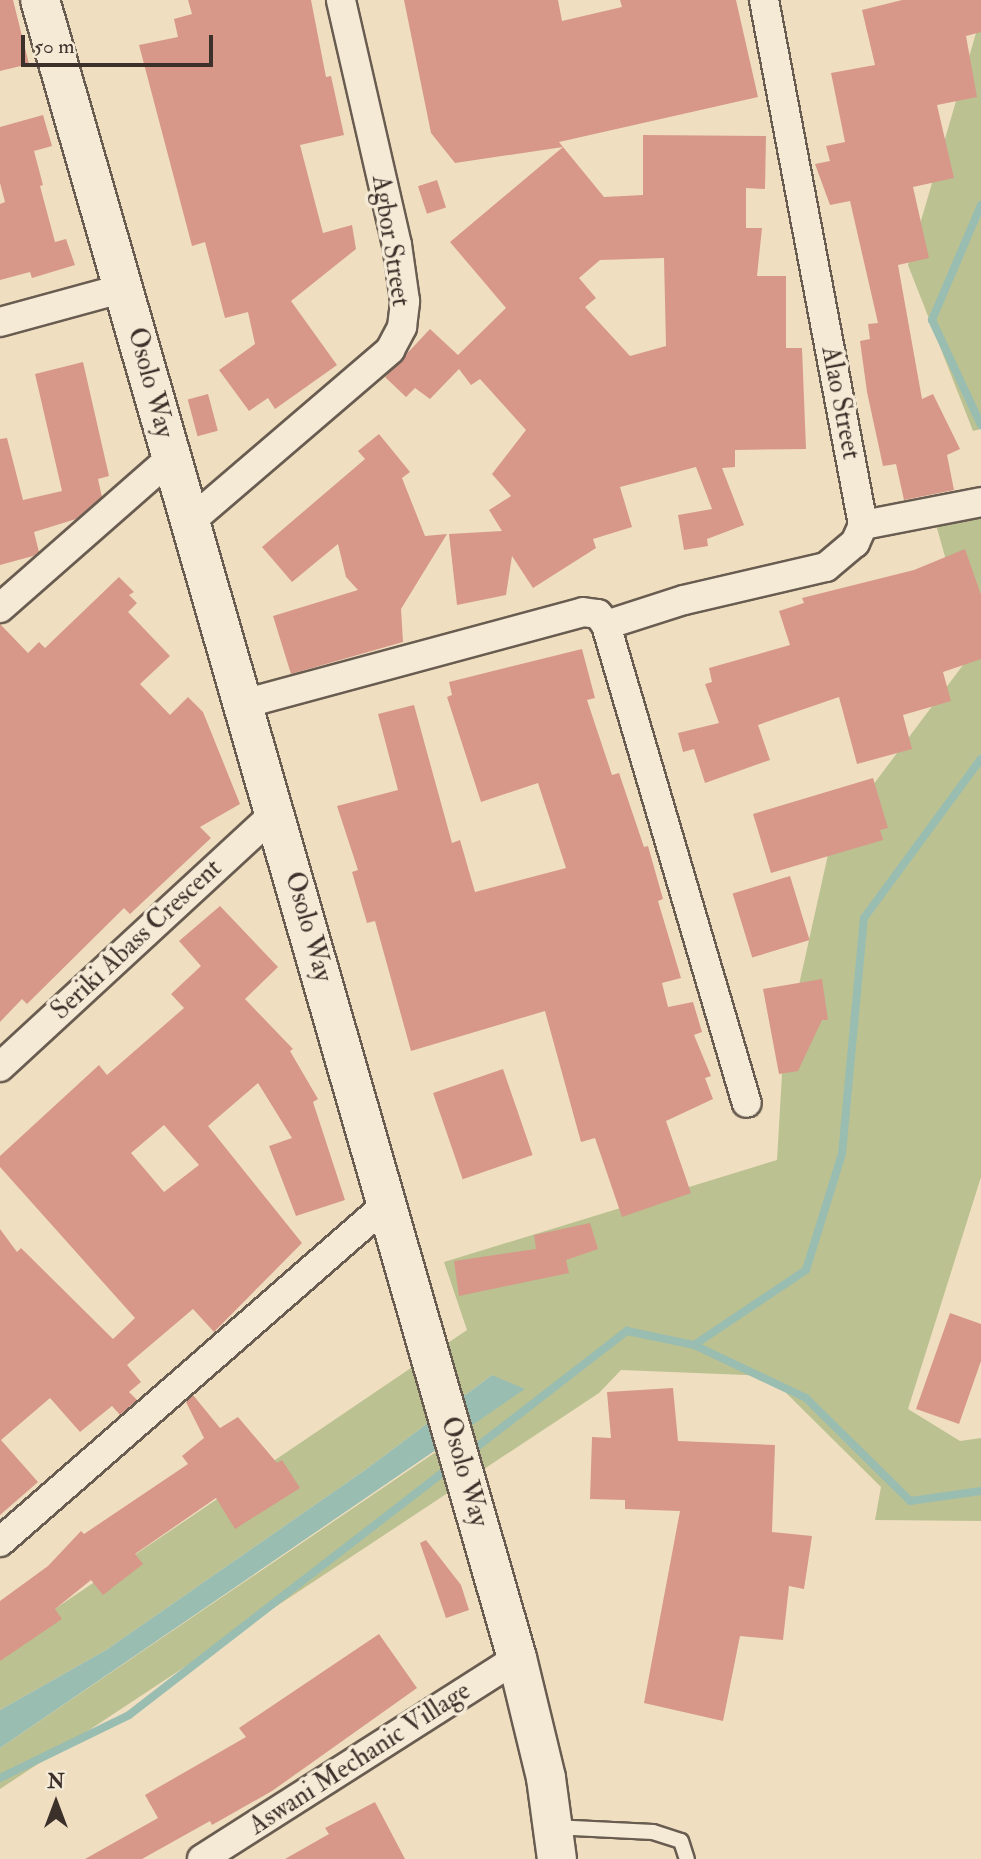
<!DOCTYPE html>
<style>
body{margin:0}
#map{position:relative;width:981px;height:1859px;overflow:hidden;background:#efdfc0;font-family:"IM FELL Double Pica",serif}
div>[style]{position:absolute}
.green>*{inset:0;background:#bbc191}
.water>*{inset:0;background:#9abdb2}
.stream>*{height:8px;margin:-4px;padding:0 4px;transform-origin:4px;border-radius:4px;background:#9abdb2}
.building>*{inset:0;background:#d79889;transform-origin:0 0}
.roads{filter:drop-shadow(2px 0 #695c50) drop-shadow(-2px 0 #695c50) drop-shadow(0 2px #695c50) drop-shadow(0 -2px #695c50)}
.service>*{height:14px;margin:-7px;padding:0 7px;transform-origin:7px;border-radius:7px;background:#f5ead6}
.minor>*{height:28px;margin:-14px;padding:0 14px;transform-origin:14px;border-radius:14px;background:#f5ead6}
.secondary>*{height:38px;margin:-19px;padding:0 19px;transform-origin:19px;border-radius:19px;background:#f5ead6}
span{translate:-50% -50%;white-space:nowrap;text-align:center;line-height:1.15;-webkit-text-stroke:7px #f5ead6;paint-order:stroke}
.street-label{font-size:26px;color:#3c302a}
.north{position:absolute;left:21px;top:1768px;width:70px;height:70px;-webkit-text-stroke:5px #f5ead6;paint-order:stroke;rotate:0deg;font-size:19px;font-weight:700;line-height:28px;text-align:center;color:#3c302a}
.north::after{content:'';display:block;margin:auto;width:24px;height:32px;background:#3c302a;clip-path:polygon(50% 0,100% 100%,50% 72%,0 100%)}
.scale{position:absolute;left:21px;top:35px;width:192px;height:32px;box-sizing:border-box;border:4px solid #3c302a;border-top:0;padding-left:9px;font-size:21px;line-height:24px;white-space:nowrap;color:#3c302a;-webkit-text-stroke:5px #f5ead6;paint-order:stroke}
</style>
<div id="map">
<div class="green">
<div style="clip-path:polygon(981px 16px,981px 429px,973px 431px,908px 265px)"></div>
<div style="clip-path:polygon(976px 487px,981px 490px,981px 1177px,908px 1409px,960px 1441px,981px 1438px,981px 1521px,875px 1520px,881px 1487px,769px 1376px,621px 1370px,599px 1393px,0 1789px,0 1748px,449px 1443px,492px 1375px,365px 1470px,106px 1650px,0 1710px,0 1646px,467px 1330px,444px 1262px,777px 1160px,783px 1057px,831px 841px,972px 653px,928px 496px)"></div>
</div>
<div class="water">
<div style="clip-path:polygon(492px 1375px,525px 1389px,0 1748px,0 1710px,106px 1650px,365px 1470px)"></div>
</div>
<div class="stream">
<div style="left:981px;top:205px;width:125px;rotate:113.1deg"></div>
<div style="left:932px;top:320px;width:116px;rotate:65deg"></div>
<div style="left:694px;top:1345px;width:135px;rotate:-33.8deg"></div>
<div style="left:806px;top:1270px;width:121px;rotate:-72.8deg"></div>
<div style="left:842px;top:1154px;width:237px;rotate:-84.7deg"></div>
<div style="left:864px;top:918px;width:197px;rotate:-53.7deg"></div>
<div style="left:469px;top:1453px;width:200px;rotate:-37.7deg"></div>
<div style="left:627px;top:1331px;width:68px;rotate:11.8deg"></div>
<div style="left:694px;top:1345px;width:124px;rotate:25.3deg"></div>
<div style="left:806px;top:1398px;width:146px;rotate:44.7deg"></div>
<div style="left:910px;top:1501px;width:72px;rotate:-8deg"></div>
<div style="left:0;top:1778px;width:144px;rotate:-26deg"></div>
<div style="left:129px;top:1715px;width:406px;rotate:-37.7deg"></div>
</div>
<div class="building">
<div style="clip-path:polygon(0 0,13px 0,29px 64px,0 71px)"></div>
<div style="clip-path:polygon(188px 0,311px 0,326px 77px,331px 76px,344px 135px,300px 145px,323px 233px,352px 225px,356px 249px,291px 301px,337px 365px,275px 409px,268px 398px,249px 411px,219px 370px,255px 344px,248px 312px,225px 318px,205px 242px,192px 246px,139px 45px,178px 37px,174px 19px,192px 14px)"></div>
<div style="clip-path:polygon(404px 0,558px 0,562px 21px,622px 7px,620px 0,736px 0,758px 97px,559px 142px,563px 147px,455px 163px,431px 133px)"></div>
<div style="clip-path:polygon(902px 0,981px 0,981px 32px,966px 36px,977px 97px,937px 105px,954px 178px,913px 187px,929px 258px,898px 265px,922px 399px,933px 394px,960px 449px,947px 455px,954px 490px,904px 500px,896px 464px,883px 466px,867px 392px,860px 341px,870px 339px,868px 324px,878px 323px,850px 201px,830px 205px,815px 164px,830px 161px,826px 146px,845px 142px,831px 73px,875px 65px,862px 10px)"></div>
<div style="clip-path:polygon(43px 115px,52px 146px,34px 151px,43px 185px,40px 186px,55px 242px,66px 239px,75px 265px,32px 278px,30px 272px,0 280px,0 204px,5px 202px,0 183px,0 127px)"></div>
<div style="clip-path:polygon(evenodd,643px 135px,766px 136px,765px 189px,746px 188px,746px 228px,762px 228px,757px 276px,786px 276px,786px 348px,802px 348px,806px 449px,735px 450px,735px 467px,722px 468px,744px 525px,707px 539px,708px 546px,684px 550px,678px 515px,712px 509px,696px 467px,620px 487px,632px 527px,593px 539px,596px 548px,533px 588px,512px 556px,506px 595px,457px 605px,449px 534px,502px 531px,489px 510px,511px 496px,492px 474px,526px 430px,480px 379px,471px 385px,459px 369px,430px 399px,415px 388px,406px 397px,385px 377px,430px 329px,458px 355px,506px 308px,450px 242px,563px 147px,604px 197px,643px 195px,643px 135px,664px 258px,666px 346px,630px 356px,585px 307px,596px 298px,579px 278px,600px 260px,664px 258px)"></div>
<div style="left:437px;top:180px;width:29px;height:20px;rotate:72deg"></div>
<div style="clip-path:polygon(83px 362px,109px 476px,98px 479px,102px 497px,76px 519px,34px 532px,39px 552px,33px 556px,0 565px,0 439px,7px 438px,23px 500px,62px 491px,35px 374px)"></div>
<div style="left:208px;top:394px;width:38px;height:21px;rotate:75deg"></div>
<div style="clip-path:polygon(379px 434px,410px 472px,402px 478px,425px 536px,447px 534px,401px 609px,403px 642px,291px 674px,273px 616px,358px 590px,346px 577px,338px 544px,292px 582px,262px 547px,365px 459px,358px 451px)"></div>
<div style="clip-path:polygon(965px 549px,981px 595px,981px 659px,943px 672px,951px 701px,903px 715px,912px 749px,857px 764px,839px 697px,758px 725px,770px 760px,705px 783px,694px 749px,683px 752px,678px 733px,719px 723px,705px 684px,712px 682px,709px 668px,790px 645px,779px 611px,804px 603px,802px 598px,914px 570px)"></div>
<div style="clip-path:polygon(119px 577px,134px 592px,129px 595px,137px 603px,128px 612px,170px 656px,140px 684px,170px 715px,188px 697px,203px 712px,240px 804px,200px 827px,211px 838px,130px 914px,124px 908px,27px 1004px,22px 999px,0 1022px,0 624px,28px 653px,39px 642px,45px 648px)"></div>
<div style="clip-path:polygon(582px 649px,595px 698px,587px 700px,612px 775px,619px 773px,644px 847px,648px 846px,663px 899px,658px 901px,681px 978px,662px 983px,668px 1007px,693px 1002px,702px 1032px,694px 1035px,711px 1076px,705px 1078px,713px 1099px,666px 1121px,691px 1193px,622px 1217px,595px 1138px,581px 1142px,545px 1011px,411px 1051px,375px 921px,367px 923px,352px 872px,358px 870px,337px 806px,398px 790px,378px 714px,414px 705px,452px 843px,460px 840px,475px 892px,566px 868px,538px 783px,481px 802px,447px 697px,452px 695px,449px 682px)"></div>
<div style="clip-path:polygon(873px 778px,888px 828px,880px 830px,883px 840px,771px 873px,753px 814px)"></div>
<div style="left:790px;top:876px;width:67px;height:60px;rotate:73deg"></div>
<div style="clip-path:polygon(evenodd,220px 906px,278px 967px,245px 999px,293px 1049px,290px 1051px,318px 1099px,313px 1102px,345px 1200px,296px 1216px,269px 1146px,292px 1138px,258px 1083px,208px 1126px,302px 1243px,214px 1332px,193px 1309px,127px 1365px,141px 1382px,129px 1392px,137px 1400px,120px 1415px,112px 1406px,80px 1432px,50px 1398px,1px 1440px,38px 1482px,0 1515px,0 1229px,17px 1252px,21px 1248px,113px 1339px,135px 1318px,0 1167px,0 1156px,99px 1065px,107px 1075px,184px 1008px,171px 994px,201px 966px,179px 941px,220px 906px,164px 1125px,199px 1165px,164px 1192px,131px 1153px,164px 1125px)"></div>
<div style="clip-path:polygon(822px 979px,828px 1020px,822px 1020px,798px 1071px,779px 1074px,763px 989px)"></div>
<div style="left:503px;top:1069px;width:91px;height:74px;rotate:71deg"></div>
<div style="clip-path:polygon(590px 1223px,598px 1249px,566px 1260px,569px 1273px,459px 1296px,454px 1261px,536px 1249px,534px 1235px)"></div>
<div style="clip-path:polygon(950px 1313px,981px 1324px,981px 1361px,959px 1424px,916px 1409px)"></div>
<div style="clip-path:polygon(673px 1388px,678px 1441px,775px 1445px,772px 1532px,812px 1536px,804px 1589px,789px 1586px,783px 1640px,740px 1636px,723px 1721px,644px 1703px,680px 1511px,625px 1509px,625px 1500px,590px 1499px,592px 1437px,611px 1438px,607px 1392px)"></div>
<div style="clip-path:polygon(193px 1395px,220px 1428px,238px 1417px,277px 1463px,282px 1460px,300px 1488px,235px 1529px,216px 1498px,135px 1554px,143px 1564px,103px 1595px,91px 1580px,55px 1609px,62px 1619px,0 1661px,0 1601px,48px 1566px,81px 1531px,84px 1534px,188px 1464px,182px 1456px,204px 1438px,186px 1402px)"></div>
<div style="clip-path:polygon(426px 1540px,461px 1585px,469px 1610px,446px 1618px,420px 1543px)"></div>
<div style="clip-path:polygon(379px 1634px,417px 1688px,272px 1791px,212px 1825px,210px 1821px,142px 1859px,85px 1859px,158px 1818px,145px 1795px,246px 1737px,239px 1728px)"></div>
<div style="clip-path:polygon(375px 1802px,405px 1859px,285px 1859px,329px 1834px,325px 1828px)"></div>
</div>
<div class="roads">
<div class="service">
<div style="left:553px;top:1827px;width:100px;rotate:2.9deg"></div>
<div style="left:653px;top:1832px;width:29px;rotate:18deg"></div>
<div style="left:681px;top:1841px;width:19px;rotate:72deg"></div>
</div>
<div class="minor">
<div style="left:0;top:322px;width:129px;rotate:-15.3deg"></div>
<div style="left:193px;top:519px;width:260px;rotate:-40.6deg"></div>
<div style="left:390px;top:350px;width:26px;rotate:-62deg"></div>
<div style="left:402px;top:327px;width:26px;rotate:-83deg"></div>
<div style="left:405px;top:301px;width:57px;rotate:-98.1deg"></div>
<div style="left:397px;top:245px;width:251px;rotate:-102.9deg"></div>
<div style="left:863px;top:525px;width:120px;rotate:-11deg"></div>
<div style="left:0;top:608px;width:227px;rotate:-41.3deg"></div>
<div style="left:606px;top:625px;width:82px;rotate:-17.8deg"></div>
<div style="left:684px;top:600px;width:146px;rotate:-13.1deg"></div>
<div style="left:826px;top:567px;width:38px;rotate:-40deg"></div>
<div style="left:855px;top:543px;width:20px;rotate:-66deg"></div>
<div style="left:863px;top:525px;width:534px;rotate:-100.68deg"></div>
<div style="left:243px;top:704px;width:352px;rotate:-15.1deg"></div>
<div style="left:583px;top:612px;width:15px;rotate:8deg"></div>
<div style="left:598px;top:614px;width:14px;rotate:54deg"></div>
<div style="left:606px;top:625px;width:498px;rotate:73.6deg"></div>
<div style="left:0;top:1067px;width:374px;rotate:-42.7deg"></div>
<div style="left:0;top:1542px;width:514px;rotate:-41.13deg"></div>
<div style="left:202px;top:1859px;width:374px;rotate:-32.5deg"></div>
</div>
<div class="secondary">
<div style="left:40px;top:0;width:1725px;rotate:73.95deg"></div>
<div style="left:517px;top:1658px;width:123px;rotate:76.4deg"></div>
<div style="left:546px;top:1778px;width:82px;rotate:82.3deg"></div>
</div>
</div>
<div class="street-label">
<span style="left:390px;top:241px;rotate:81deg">Agbor Street</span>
<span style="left:150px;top:383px;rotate:75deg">Osolo Way</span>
<span style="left:840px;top:403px;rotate:79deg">Alao Street</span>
<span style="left:308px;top:927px;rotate:74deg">Osolo Way</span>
<span style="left:137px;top:940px;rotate:-43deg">Seriki Abass Crescent</span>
<span style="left:464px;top:1472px;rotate:74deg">Osolo Way</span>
<span style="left:360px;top:1759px;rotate:-33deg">Aswani Mechanic Village</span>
</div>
<div class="north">N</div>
<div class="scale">50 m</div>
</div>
